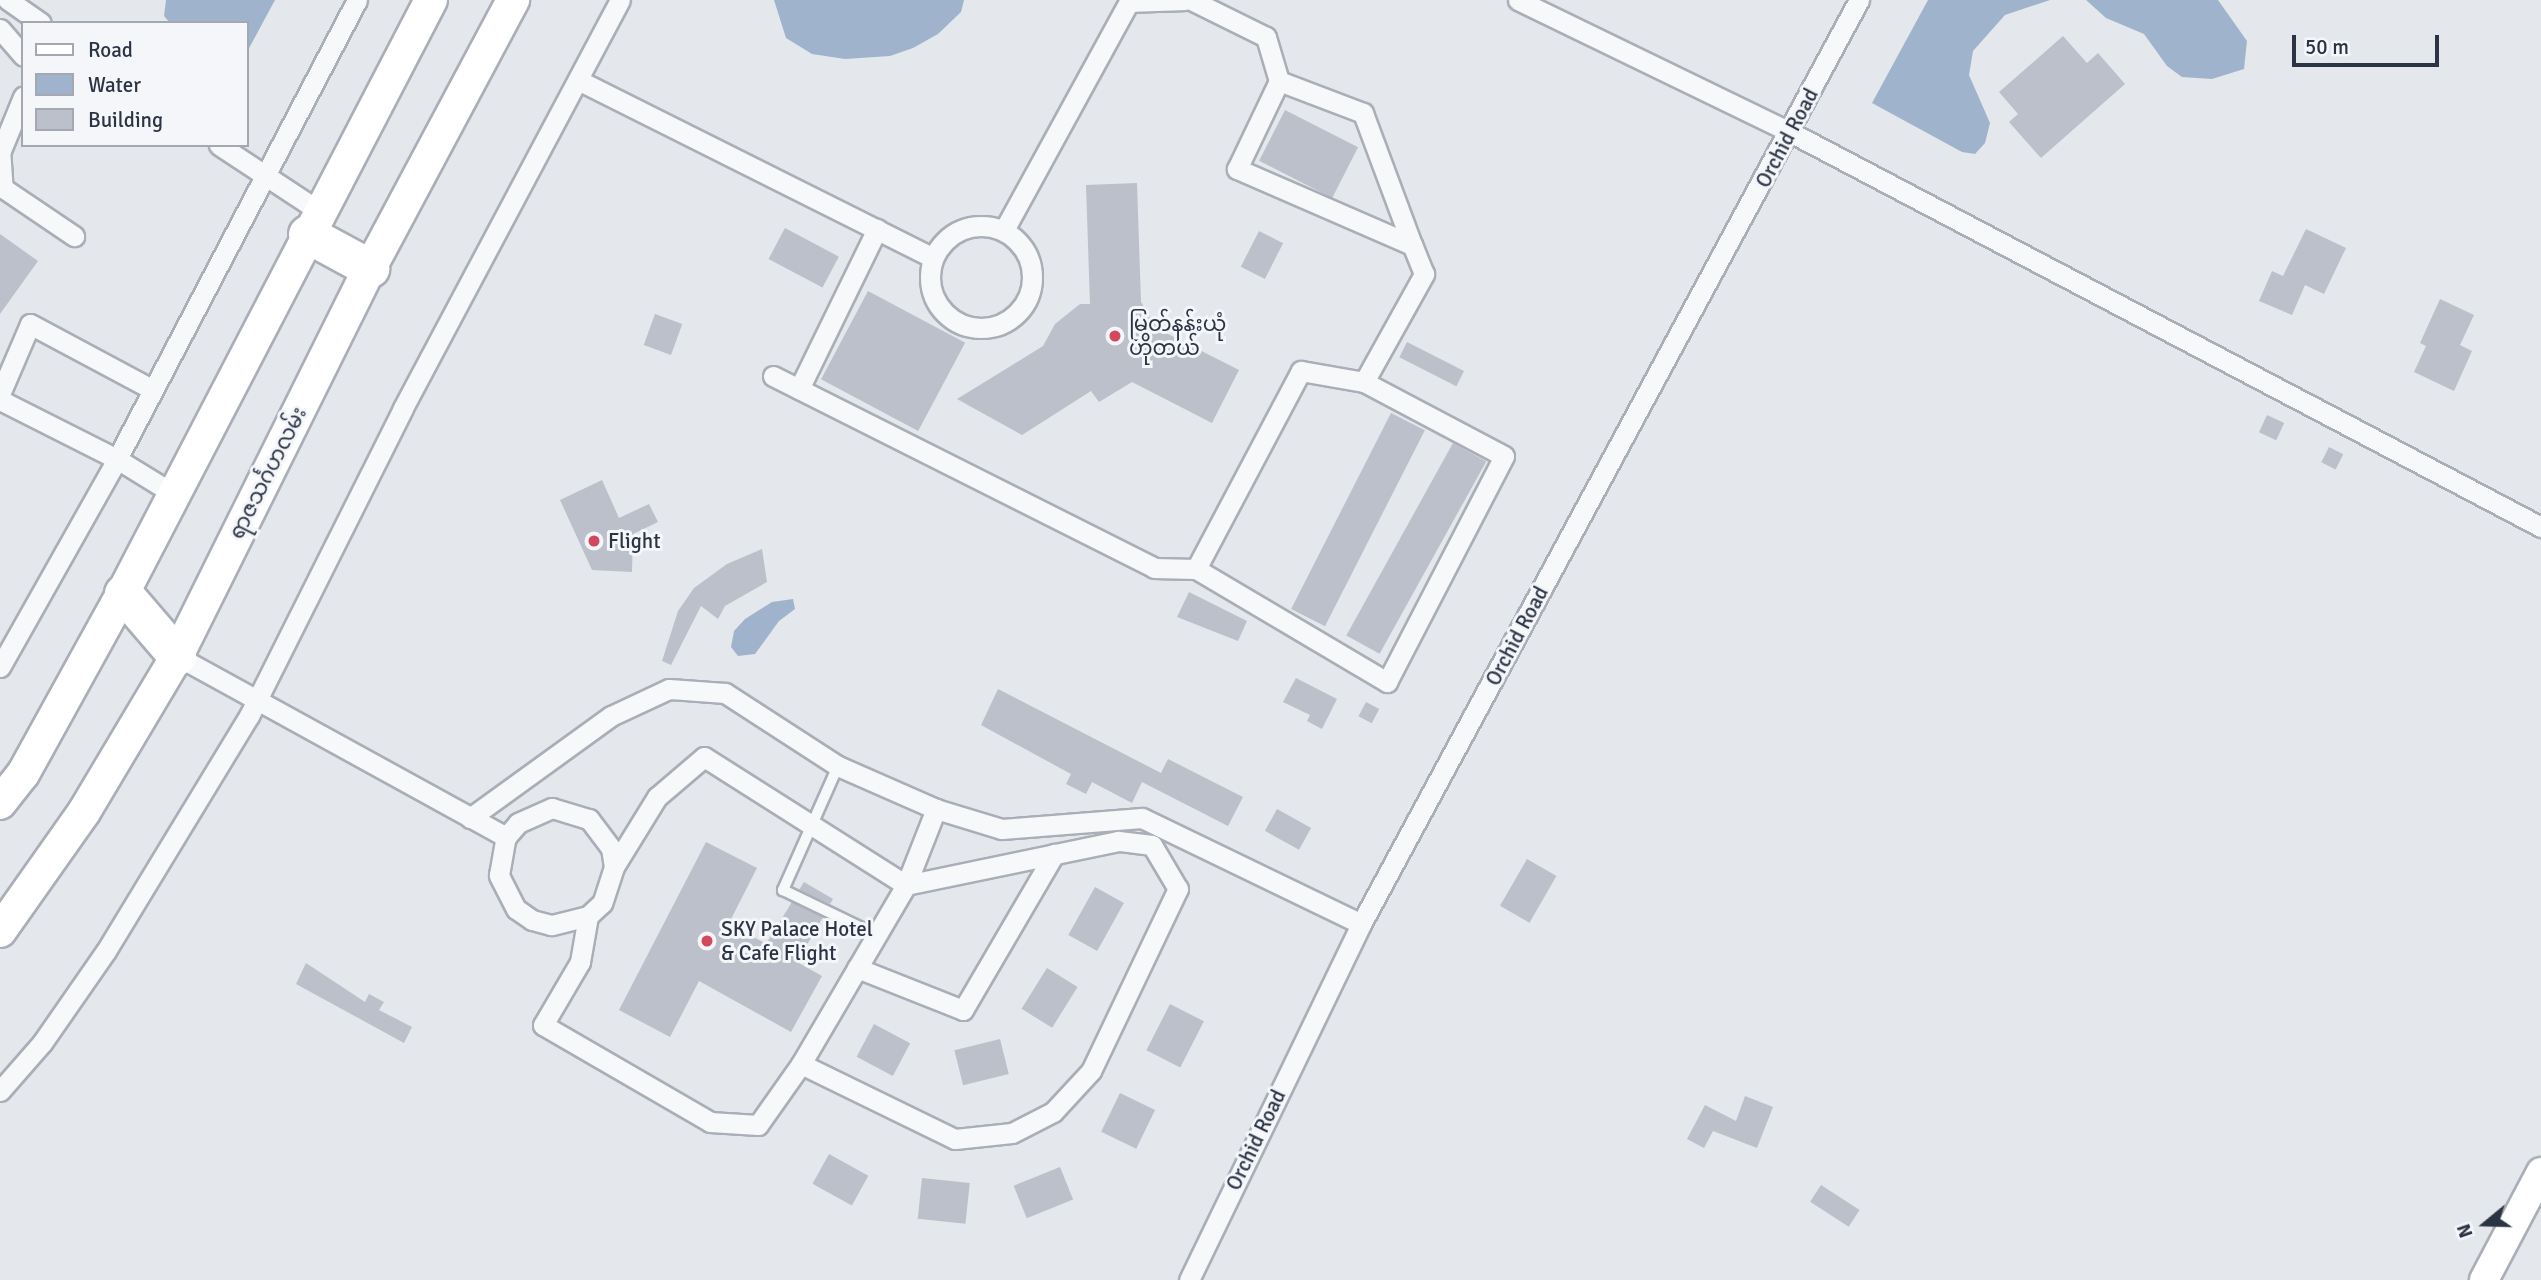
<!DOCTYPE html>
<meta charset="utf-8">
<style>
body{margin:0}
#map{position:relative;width:2541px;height:1280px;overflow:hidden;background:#e4e7ec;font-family:Signika,"Noto Sans Myanmar",sans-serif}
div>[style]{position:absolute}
.water>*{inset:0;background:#9fb4cc}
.building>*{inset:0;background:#bbc0ca;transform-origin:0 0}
.roads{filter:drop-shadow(2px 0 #a9aeb7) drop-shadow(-2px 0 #a9aeb7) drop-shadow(0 2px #a9aeb7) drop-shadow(0 -2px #a9aeb7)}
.lane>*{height:10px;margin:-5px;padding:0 5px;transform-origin:5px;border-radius:5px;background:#f7f8fa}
.street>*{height:19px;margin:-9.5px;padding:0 9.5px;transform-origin:9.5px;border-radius:9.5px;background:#f7f8fa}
.street>.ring{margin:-9.5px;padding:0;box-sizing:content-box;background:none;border:19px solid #f7f8fa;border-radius:50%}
.secondary>*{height:28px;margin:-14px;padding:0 14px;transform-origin:14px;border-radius:14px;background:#fff}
.primary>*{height:32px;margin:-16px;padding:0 16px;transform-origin:16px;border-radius:16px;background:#fff}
.highway>*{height:37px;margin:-18.5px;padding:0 18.5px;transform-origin:18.5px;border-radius:18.5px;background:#fff}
.dots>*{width:19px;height:19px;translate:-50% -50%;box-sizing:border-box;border:4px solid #f4f6f9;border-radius:50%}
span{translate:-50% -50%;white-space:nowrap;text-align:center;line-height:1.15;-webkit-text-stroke:6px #f4f6f9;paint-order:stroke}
.street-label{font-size:21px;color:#2b3445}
.poi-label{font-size:21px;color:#2b3445}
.left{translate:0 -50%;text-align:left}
.legend{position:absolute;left:21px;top:21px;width:228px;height:126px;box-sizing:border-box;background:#f4f6f9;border:2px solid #a4a8b1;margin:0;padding:9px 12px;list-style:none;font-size:21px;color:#2b3445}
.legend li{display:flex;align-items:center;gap:14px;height:35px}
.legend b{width:35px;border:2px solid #a4a8b1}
.north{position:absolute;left:2450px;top:1189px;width:70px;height:70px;-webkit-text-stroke:5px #f4f6f9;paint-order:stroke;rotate:251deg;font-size:19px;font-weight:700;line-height:28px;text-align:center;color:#2b3445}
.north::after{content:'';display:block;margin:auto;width:24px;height:32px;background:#2b3445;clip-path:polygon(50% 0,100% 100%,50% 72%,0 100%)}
.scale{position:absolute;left:2292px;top:35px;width:147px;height:32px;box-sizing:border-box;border:4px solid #2b3445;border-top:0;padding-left:9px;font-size:21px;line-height:24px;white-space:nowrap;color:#2b3445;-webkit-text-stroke:5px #f4f6f9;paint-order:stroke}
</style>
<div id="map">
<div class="water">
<div style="clip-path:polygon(166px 0,275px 0,247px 52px,247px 23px,170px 23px,164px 16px)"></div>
<div style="clip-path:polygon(774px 0,964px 0,961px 12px,938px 34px,913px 48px,890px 56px,845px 59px,812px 54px,786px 38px)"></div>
<div style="clip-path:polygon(1928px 0,2050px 0,2005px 15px,1973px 51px,1969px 75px,1990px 123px,1985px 143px,1975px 154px,1962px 152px,1872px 103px)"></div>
<div style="clip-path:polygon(2086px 0,2218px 0,2247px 41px,2244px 69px,2212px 79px,2182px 77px,2167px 66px,2144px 34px,2106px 18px)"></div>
<div style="clip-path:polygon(793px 599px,795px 609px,779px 621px,755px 654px,738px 656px,731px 647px,734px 631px,745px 619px,772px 602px)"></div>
</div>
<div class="building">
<div style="clip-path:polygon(2063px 36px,2087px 63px,2098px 53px,2125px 84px,2041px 158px,2009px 122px,2018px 114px,1999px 92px)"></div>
<div style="left:1285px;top:110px;width:82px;height:57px;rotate:27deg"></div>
<div style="clip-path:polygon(1137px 183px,1141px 302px,1158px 329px,1239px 370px,1212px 423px,1132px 382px,1099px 402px,1091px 391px,1022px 435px,957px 399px,1043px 346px,1055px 324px,1080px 304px,1090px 304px,1086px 185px)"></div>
<div style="left:785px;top:228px;width:61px;height:35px;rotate:28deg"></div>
<div style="clip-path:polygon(2306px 229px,2346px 248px,2324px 294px,2305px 285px,2292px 315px,2259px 301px,2272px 271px,2283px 276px)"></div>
<div style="left:1259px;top:231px;width:27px;height:40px;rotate:27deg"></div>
<div style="clip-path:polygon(0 234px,38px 261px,0 314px)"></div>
<div style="left:868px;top:291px;width:110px;height:100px;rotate:28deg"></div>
<div style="clip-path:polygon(2440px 299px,2474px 315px,2460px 345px,2472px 351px,2454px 391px,2414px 372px,2426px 346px,2420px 343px)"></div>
<div style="left:655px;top:314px;width:29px;height:33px;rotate:20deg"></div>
<div style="left:1407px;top:342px;width:64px;height:17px;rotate:27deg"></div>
<div style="left:1391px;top:413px;width:38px;height:220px;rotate:27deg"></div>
<div style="left:2267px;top:415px;width:19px;height:19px;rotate:25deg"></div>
<div style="left:1453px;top:443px;width:38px;height:220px;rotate:29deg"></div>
<div style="left:2329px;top:447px;width:16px;height:17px;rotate:27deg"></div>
<div style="clip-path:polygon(602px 480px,619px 518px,649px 504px,658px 522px,633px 534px,632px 572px,592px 570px,560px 500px)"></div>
<div style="clip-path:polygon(762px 549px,767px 582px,725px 606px,718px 619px,701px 606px,671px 665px,662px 661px,678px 611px,694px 588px,727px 564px)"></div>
<div style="clip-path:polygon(1189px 592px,1247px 621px,1238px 641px,1177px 617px)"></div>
<div style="clip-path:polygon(1296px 678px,1337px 699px,1322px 729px,1307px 721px,1310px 715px,1283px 702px)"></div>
<div style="clip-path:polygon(998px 689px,1161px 773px,1168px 759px,1243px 797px,1228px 826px,1142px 782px,1132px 803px,1092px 782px,1086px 794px,1066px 784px,1071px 774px,981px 725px)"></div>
<div style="left:1366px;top:702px;width:15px;height:16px;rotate:28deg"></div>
<div style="left:1277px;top:809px;width:39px;height:25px;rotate:29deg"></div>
<div style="clip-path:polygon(706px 842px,757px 868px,729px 923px,766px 944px,792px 902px,823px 917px,797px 962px,822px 976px,791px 1032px,699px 981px,670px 1037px,619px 1010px)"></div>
<div style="left:1527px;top:859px;width:34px;height:54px;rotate:30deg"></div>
<div style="clip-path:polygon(804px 882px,833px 899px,830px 904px,799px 890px)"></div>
<div style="left:1095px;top:887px;width:33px;height:55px;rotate:29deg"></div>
<div style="clip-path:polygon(306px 963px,365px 1002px,369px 994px,384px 1002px,379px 1010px,412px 1027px,404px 1043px,296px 984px)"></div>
<div style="left:1047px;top:968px;width:36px;height:48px;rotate:32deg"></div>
<div style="left:1170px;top:1004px;width:38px;height:52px;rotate:27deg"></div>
<div style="left:874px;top:1024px;width:41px;height:37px;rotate:28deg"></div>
<div style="left:1000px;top:1039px;width:36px;height:47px;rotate:76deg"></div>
<div style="left:1120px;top:1093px;width:39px;height:43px;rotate:26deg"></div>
<div style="clip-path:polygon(1745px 1096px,1773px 1107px,1757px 1148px,1713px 1131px,1704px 1148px,1687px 1139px,1705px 1105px,1736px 1121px)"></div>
<div style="left:829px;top:1154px;width:45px;height:34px;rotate:29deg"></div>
<div style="left:1060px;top:1167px;width:35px;height:50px;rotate:68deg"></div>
<div style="left:922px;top:1178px;width:48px;height:41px;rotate:6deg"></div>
<div style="left:1821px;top:1185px;width:46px;height:20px;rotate:33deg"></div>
</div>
<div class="roads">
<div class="lane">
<div style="left:838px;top:766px;width:136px;rotate:113.9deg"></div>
<div style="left:783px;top:890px;width:103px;rotate:25.8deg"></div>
</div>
<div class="street">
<div style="left:8px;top:0;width:40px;rotate:34.9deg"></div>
<div style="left:1518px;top:0;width:302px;rotate:25.9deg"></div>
<div style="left:1790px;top:132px;width:849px;rotate:27.74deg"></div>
<div style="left:0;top:29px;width:35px;rotate:49deg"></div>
<div style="left:578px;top:80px;width:397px;rotate:26.6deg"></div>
<div style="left:1279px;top:81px;width:90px;rotate:20.9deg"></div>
<div style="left:1363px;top:113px;width:141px;rotate:69.6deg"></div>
<div style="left:219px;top:145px;width:120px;rotate:33.4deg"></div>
<div style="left:0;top:149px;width:39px;rotate:86deg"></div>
<div style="left:3px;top:188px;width:86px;rotate:34.1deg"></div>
<div style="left:0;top:153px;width:61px;rotate:-67.7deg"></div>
<div class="ring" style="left:930px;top:226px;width:83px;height:83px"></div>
<div style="left:1004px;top:230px;width:260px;rotate:-61.3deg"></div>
<div style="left:1129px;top:2px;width:56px;rotate:-2deg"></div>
<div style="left:773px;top:376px;width:427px;rotate:26.7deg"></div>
<div style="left:1154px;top:568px;width:42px;rotate:1.4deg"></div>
<div style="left:1196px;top:569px;width:222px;rotate:30.6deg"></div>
<div style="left:1387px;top:682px;width:254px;rotate:-62.6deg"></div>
<div style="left:1504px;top:456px;width:158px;rotate:-152.1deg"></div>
<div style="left:1364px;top:382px;width:124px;rotate:-60.9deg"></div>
<div style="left:1424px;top:274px;width:31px;rotate:-112deg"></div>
<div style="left:1412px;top:245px;width:191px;rotate:-156.5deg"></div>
<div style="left:1237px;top:169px;width:98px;rotate:-64.5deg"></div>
<div style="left:1279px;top:81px;width:46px;rotate:-106.5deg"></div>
<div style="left:1266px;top:37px;width:84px;rotate:-153.7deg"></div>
<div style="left:799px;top:389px;width:178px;rotate:-64deg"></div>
<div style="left:0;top:394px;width:76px;rotate:-66.8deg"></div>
<div style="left:30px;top:324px;width:136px;rotate:28.1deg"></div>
<div style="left:0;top:400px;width:131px;rotate:26.8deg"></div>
<div style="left:117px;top:459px;width:67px;rotate:31.6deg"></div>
<div style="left:1196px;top:569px;width:224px;rotate:-62.1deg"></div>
<div style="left:1301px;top:371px;width:64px;rotate:9.9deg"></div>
<div style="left:177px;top:656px;width:376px;rotate:28.8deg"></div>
<div style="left:0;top:667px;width:239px;rotate:-60.6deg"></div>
<div style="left:117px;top:459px;width:518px;rotate:-62.4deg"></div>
<div style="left:470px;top:818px;width:174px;rotate:-35.9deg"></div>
<div style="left:611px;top:716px;width:64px;rotate:-25deg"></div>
<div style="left:669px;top:689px;width:56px;rotate:4.1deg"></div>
<div style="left:725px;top:693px;width:135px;rotate:32.9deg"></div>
<div style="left:838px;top:766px;width:107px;rotate:23.7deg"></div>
<div style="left:906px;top:885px;width:82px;rotate:-68.5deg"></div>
<div style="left:936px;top:809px;width:69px;rotate:16.9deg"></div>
<div style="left:1002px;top:829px;width:140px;rotate:-4.5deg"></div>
<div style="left:1142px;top:818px;width:243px;rotate:25.8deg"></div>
<div style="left:588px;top:916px;width:47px;rotate:99.9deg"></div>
<div style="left:580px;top:962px;width:73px;rotate:120.4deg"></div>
<div style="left:543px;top:1025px;width:193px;rotate:30.1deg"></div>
<div style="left:710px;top:1122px;width:48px;rotate:3.6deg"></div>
<div style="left:758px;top:1125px;width:75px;rotate:-54.8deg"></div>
<div style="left:801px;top:1064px;width:208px;rotate:-59.6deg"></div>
<div style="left:906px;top:885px;width:239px;rotate:-147.6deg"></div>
<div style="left:704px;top:757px;width:62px;rotate:139.6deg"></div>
<div style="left:657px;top:797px;width:82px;rotate:121.6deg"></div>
<div style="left:614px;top:867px;width:38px;rotate:108deg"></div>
<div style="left:602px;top:903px;width:19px;rotate:137deg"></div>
<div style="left:588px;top:916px;width:38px;rotate:166deg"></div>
<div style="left:551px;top:925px;width:20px;rotate:-165deg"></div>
<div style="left:532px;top:920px;width:19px;rotate:-145deg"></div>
<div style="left:516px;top:909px;width:38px;rotate:-117deg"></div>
<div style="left:499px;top:875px;width:39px;rotate:-80deg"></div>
<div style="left:506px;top:837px;width:18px;rotate:-49deg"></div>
<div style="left:518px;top:823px;width:37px;rotate:-24deg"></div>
<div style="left:552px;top:808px;width:39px;rotate:17deg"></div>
<div style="left:589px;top:819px;width:36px;rotate:53deg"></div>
<div style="left:611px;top:848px;width:19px;rotate:81deg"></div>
<div style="left:857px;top:968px;width:114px;rotate:21.6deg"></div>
<div style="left:963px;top:1010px;width:181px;rotate:-59.7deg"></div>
<div style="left:801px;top:1064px;width:171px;rotate:26deg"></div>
<div style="left:955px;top:1139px;width:57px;rotate:-6deg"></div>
<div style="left:1012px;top:1133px;width:46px;rotate:-27.1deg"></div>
<div style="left:1053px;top:1112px;width:56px;rotate:-47.2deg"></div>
<div style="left:1091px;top:1071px;width:202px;rotate:-64.5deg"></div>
<div style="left:1178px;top:889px;width:51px;rotate:-120.6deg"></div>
<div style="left:1152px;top:845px;width:34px;rotate:-173deg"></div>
<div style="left:1118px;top:841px;width:217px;rotate:168.3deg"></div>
<div style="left:0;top:1091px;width:64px;rotate:-48.8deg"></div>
<div style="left:42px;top:1043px;width:112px;rotate:-55.2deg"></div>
<div style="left:106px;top:951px;width:275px;rotate:-58.7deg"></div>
<div style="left:249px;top:716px;width:344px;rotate:-63.4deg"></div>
<div style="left:403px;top:408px;width:462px;rotate:-62deg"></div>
<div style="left:1189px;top:1280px;width:395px;rotate:-64.2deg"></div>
<div style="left:1361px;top:924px;width:1050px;rotate:-61.68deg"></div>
</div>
<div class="secondary">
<div style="left:2484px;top:1280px;width:122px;rotate:-62.2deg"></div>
</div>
<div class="primary">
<div style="left:0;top:803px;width:37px;rotate:-52deg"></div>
<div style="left:23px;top:774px;width:207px;rotate:-61.1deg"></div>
<div style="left:123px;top:593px;width:668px;rotate:-62.55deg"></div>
<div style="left:0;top:931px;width:146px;rotate:-54.8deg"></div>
<div style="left:84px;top:812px;width:182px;rotate:-59.2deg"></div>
<div style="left:177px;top:656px;width:433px;rotate:-63.6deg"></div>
<div style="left:370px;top:268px;width:304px;rotate:-61.9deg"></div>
</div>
<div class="highway">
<div style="left:307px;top:234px;width:72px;rotate:28.4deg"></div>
<div style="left:123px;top:593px;width:83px;rotate:49.4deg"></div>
</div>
</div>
<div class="dots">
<div style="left:1115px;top:336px;background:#d1495b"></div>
<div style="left:594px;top:541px;background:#d1495b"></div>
<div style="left:707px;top:941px;background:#d1495b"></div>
</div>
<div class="street-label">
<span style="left:1787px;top:138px;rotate:-62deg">Orchid Road</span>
<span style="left:268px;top:473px;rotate:-63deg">ရာဇသင်္ဂဟလမ်း</span>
<span style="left:1517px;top:636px;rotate:-62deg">Orchid Road</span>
<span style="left:1256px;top:1140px;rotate:-64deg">Orchid Road</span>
</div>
<div class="poi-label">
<span class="left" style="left:1129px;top:336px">မြတ်နန်းယုံ<br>ဟိုတယ်</span>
<span class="left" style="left:608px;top:541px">Flight</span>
<span class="left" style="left:721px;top:941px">SKY Palace Hotel<br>&amp; Cafe Flight</span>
</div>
<ul class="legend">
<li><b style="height:9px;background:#fff"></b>Road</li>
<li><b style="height:19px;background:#9fb4cc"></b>Water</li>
<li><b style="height:19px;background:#bbc0ca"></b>Building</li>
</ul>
<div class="north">N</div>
<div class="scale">50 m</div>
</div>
